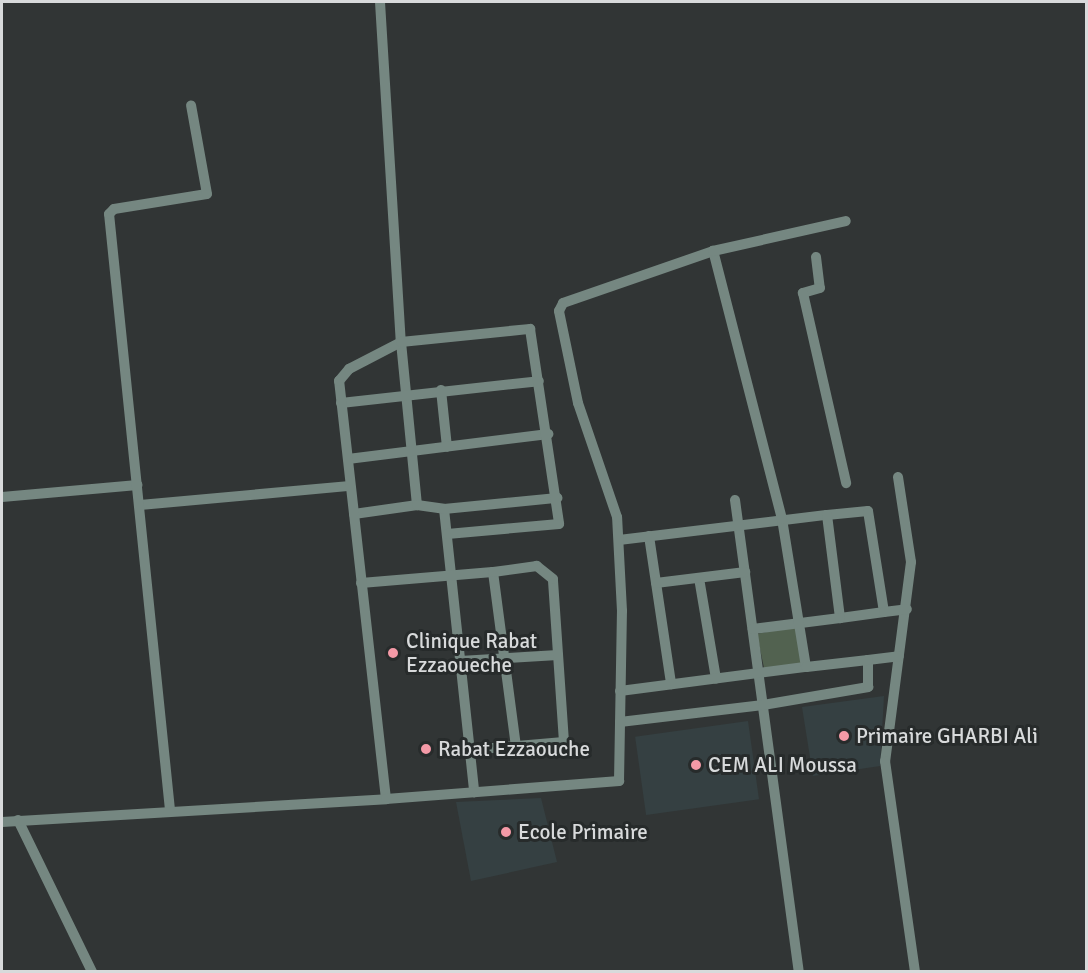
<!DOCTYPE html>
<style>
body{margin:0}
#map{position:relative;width:1088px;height:973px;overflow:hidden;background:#313535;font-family:Signika,sans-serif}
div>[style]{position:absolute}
.built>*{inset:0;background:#354042;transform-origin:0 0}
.green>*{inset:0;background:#526250;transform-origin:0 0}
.street>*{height:10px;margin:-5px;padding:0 5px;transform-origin:5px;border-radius:5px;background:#758781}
.dots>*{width:16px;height:16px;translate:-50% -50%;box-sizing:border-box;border:3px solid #272b2b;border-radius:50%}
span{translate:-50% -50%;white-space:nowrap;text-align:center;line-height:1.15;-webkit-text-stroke:6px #272b2b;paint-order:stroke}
.poi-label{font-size:21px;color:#d8dadb}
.left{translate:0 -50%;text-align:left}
.frame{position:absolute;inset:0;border:3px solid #d8dadb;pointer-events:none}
</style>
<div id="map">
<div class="built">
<div style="clip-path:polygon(884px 696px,880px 766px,813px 776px,802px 707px)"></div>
<div style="left:748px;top:721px;width:79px;height:114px;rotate:82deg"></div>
<div style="clip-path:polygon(541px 798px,557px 862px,471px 881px,456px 802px)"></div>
</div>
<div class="green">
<div style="left:795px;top:626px;width:40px;height:39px;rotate:78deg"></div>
</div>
<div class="street">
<div style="left:380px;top:2px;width:341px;rotate:86.5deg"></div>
<div style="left:401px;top:342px;width:164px;rotate:84.4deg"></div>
<div style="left:816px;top:257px;width:31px;rotate:83deg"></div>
<div style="left:820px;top:288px;width:18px;rotate:164deg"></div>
<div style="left:803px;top:293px;width:195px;rotate:77.2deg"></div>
<div style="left:441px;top:390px;width:57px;rotate:84deg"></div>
<div style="left:341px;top:403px;width:199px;rotate:-6.3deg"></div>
<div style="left:348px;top:459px;width:202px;rotate:-7.1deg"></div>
<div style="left:898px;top:477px;width:86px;rotate:81.3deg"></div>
<div style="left:911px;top:562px;width:201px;rotate:97.4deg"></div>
<div style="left:885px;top:761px;width:213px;rotate:81.9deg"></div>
<div style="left:2px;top:497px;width:136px;rotate:-5.1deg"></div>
<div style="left:735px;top:500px;width:476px;rotate:82.3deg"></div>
<div style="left:140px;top:505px;width:211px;rotate:-5.2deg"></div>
<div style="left:444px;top:509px;width:285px;rotate:83.9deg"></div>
<div style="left:354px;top:514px;width:64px;rotate:-8.1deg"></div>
<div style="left:417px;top:505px;width:27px;rotate:8deg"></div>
<div style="left:444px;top:509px;width:114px;rotate:-5.6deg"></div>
<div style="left:827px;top:515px;width:41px;rotate:-5.6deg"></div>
<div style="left:868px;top:511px;width:102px;rotate:81deg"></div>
<div style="left:884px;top:612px;width:44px;rotate:172.2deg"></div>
<div style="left:649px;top:536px;width:150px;rotate:81.5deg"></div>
<div style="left:619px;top:540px;width:209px;rotate:-6.9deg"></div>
<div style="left:827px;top:515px;width:104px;rotate:82.8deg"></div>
<div style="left:840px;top:618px;width:88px;rotate:172.8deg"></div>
<div style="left:699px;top:578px;width:102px;rotate:80.4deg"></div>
<div style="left:361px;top:583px;width:132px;rotate:-4.8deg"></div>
<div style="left:493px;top:572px;width:177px;rotate:82.5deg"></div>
<div style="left:656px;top:583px;width:90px;rotate:-7deg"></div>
<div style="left:884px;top:612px;width:23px;rotate:-7deg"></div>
<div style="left:868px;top:660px;width:31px;rotate:-7deg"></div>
<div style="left:460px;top:661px;width:98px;rotate:-3.5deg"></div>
<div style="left:620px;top:691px;width:188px;rotate:-7.4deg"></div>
<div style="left:806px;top:667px;width:150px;rotate:-99.2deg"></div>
<div style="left:782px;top:519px;width:277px;rotate:-104.4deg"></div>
<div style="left:620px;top:722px;width:144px;rotate:-6.8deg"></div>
<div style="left:763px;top:705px;width:107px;rotate:-9.7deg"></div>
<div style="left:868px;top:687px;width:27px;rotate:-90deg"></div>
<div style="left:868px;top:660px;width:62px;rotate:173.6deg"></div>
<div style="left:470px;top:750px;width:94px;rotate:-4.9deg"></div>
<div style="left:564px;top:742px;width:163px;rotate:-93.9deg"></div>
<div style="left:553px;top:579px;width:21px;rotate:-141deg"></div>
<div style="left:537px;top:566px;width:44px;rotate:172.2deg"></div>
<div style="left:386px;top:799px;width:421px;rotate:-96.4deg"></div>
<div style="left:339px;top:381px;width:16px;rotate:-50deg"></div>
<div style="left:349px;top:369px;width:59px;rotate:-27.4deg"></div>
<div style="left:401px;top:342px;width:130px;rotate:-5.8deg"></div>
<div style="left:530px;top:329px;width:197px;rotate:81.5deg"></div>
<div style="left:559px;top:524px;width:112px;rotate:174.9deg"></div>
<div style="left:170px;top:810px;width:599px;rotate:-95.84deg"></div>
<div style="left:109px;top:214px;width:7px;rotate:-45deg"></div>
<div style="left:114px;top:209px;width:94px;rotate:-9.2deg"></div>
<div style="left:207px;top:194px;width:90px;rotate:-100.2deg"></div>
<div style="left:18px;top:820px;width:169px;rotate:64deg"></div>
<div style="left:2px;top:822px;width:385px;rotate:-3.4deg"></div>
<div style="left:386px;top:799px;width:234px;rotate:-4.4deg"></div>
<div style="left:619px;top:781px;width:170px;rotate:-89deg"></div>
<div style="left:622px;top:611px;width:94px;rotate:-93deg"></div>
<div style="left:617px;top:517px;width:120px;rotate:-108.9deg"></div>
<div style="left:578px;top:403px;width:94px;rotate:-101.7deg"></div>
<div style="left:559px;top:311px;width:9px;rotate:-63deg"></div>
<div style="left:563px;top:303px;width:159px;rotate:-19.1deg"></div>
<div style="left:713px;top:251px;width:136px;rotate:-12.7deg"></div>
</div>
<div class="dots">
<div style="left:393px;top:653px;background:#f49aa7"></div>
<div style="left:844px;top:736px;background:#f49aa7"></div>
<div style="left:426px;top:749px;background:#f49aa7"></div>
<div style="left:696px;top:765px;background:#f49aa7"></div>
<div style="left:506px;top:832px;background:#f49aa7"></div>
</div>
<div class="poi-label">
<span class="left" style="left:406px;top:653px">Clinique Rabat<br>Ezzaoueche</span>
<span class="left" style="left:856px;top:736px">Primaire GHARBI Ali</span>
<span class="left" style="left:438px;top:749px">Rabat Ezzaouche</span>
<span class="left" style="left:708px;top:765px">CEM ALI Moussa</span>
<span class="left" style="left:518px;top:832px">Ecole Primaire</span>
</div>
<div class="frame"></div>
</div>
